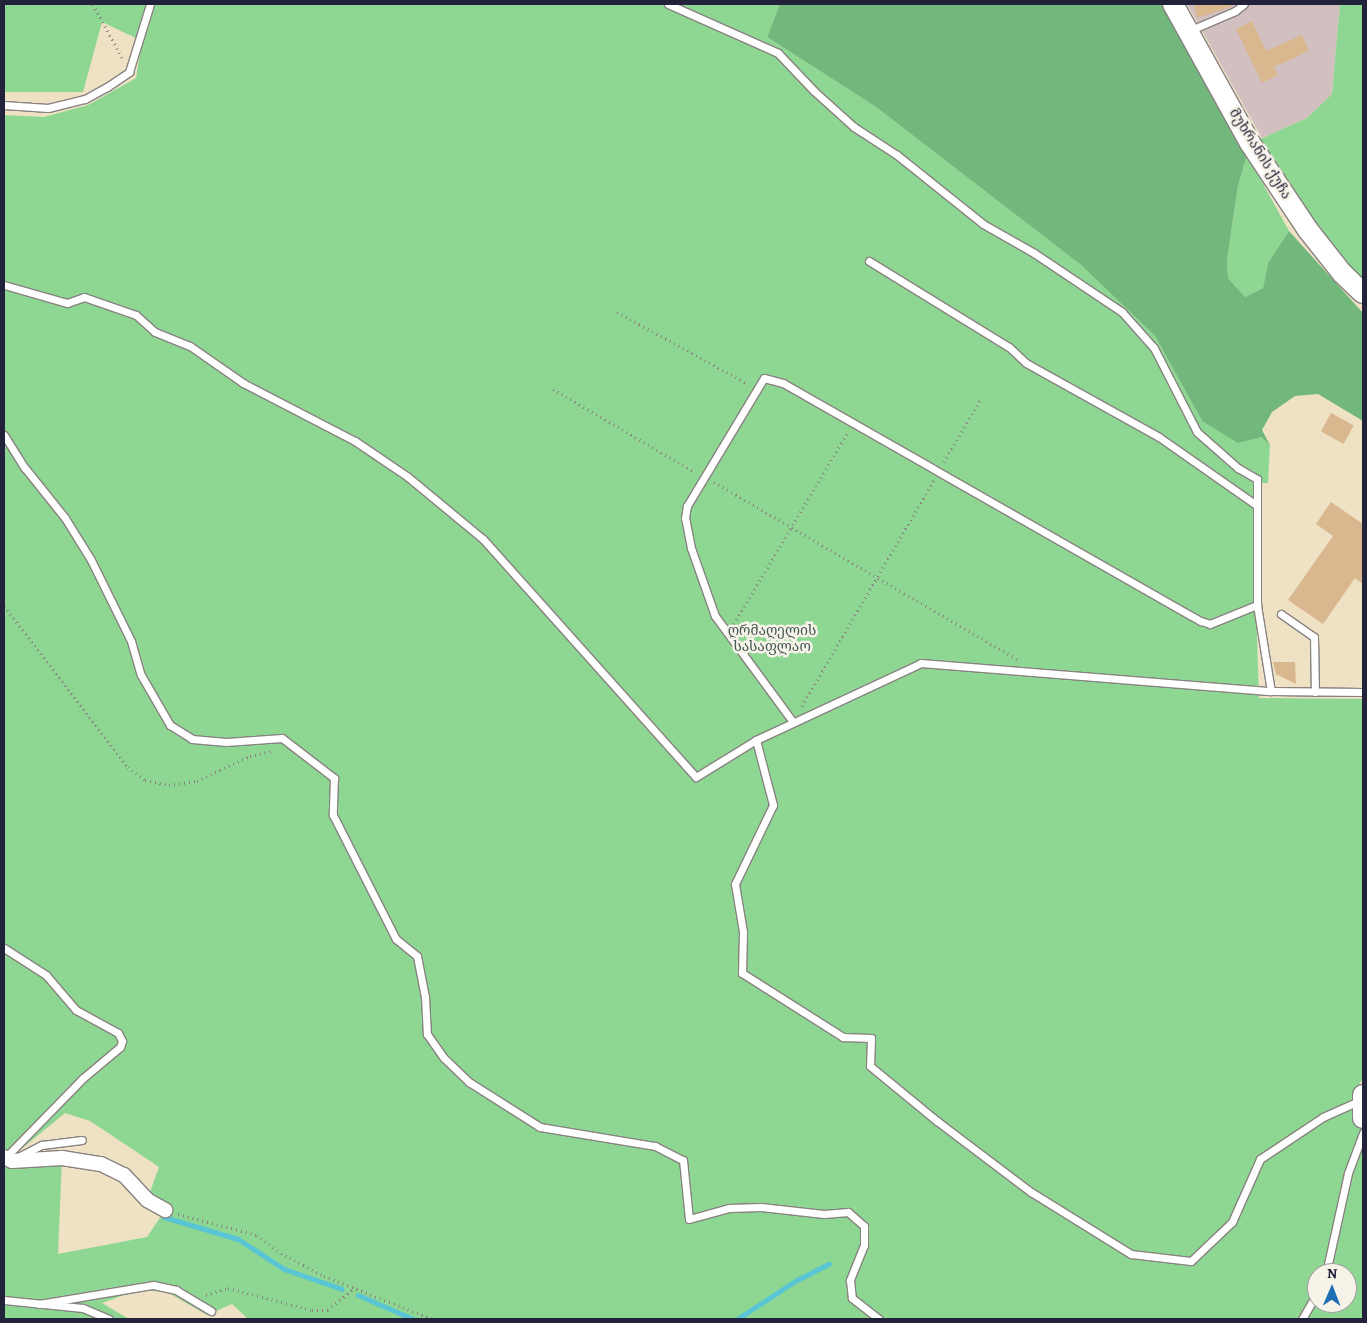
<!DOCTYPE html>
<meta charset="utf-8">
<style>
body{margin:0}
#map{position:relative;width:1367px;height:1323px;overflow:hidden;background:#efe1c4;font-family:Alegreya,"Noto Serif Georgian",serif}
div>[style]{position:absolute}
.industrial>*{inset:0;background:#d2bfc0}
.green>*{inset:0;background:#8ed793}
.forest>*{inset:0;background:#72b87d}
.stream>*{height:5px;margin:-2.5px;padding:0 2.5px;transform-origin:2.5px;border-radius:2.5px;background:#5ac5d4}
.building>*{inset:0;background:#d9b78f;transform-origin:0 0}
.path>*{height:3px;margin-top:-1.5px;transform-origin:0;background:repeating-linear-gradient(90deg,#888280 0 1px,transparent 0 5px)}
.roads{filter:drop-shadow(1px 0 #888280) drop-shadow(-1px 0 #888280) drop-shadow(0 1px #888280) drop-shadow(0 -1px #888280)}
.lane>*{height:7px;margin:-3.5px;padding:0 3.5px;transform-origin:3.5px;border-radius:3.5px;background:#fff}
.street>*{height:14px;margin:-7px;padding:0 7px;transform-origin:7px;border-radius:7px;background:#fff}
.secondary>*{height:20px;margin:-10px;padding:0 10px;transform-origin:10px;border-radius:10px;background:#fff}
span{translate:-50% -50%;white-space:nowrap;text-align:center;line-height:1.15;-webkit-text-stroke:5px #f7f3e8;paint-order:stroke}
.street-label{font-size:14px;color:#22223b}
.park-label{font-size:14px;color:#425855}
.frame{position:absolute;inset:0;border:5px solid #22223b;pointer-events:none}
.north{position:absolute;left:1307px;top:1263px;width:50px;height:50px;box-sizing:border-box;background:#f7f3e8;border:1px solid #a29fa3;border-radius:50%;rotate:1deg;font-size:14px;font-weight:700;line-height:20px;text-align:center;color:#22223b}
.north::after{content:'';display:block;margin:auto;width:18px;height:22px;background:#1f6fb2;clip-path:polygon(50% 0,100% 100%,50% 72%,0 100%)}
</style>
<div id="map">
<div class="industrial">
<div style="clip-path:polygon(1187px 4px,1340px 4px,1332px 94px,1307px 118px,1262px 138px)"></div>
</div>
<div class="green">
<div style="clip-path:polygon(evenodd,4px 4px,780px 4px,767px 37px,876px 107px,1081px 265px,1155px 336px,1202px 421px,1261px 437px,1270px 445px,1268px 483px,1255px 483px,1253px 515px,1259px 698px,1363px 699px,1363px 1078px,1357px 1088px,1363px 1125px,1363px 1319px,248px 1319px,232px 1304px,207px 1315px,167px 1292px,138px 1290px,102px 1303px,129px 1319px,4px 1319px,4px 115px,44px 117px,88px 105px,136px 78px,142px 41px,102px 22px,83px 92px,4px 92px,4px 4px,65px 1113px,90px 1121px,159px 1167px,147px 1200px,165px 1210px,147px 1237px,58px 1254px,62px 1158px,8px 1160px,65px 1113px,4px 4px,1317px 1273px,1347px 1273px,1347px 1303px,1317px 1303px,1317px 1273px)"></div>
<div style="clip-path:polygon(1340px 4px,1363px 4px,1363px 280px,1336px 253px,1258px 140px,1307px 118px,1332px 94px)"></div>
<div style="clip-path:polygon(1247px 155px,1289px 231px,1268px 263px,1263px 288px,1245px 297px,1228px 278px,1227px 260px,1238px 186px)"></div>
</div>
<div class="forest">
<div style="clip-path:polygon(780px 4px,1161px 4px,1247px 155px,1238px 186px,1227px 260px,1228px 278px,1245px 297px,1263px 288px,1268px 263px,1289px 231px,1363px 313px,1363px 421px,1318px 394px,1295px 396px,1272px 412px,1262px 430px,1270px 445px,1261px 437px,1238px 443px,1202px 421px,1155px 336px,1081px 265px,876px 107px,767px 37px)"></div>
</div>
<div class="stream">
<div style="left:164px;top:1217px;width:77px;rotate:16.6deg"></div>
<div style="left:238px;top:1239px;width:55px;rotate:33.1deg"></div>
<div style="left:284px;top:1269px;width:61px;rotate:19deg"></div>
<div style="left:358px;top:1295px;width:60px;rotate:23.6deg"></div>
<div style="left:737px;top:1319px;width:69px;rotate:-33.2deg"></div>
<div style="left:795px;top:1281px;width:38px;rotate:-27deg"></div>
</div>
<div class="building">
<div style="clip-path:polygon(1194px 4px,1233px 4px,1233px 6px,1197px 18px)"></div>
<div style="clip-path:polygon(1252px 21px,1266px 51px,1302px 35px,1309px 51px,1274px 67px,1278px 75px,1262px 83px,1236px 29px)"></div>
<div style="left:1331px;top:413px;width:26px;height:21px;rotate:29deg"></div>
<div style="clip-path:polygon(1331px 502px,1363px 524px,1363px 584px,1355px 578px,1323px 624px,1288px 600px,1333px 536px,1316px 524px)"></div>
<div style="clip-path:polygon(1273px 662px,1295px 662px,1296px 684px,1276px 674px)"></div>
</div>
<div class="path">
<div style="left:93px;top:4px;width:61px;rotate:61.8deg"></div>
<div style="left:617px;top:312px;width:149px;rotate:28.8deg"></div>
<div style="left:553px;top:389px;width:164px;rotate:30.3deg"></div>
<div style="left:944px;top:462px;width:75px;rotate:-59.7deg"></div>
<div style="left:714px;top:482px;width:351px;rotate:30.3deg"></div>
<div style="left:4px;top:606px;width:203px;rotate:52.4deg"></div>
<div style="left:128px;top:767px;width:21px;rotate:37deg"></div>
<div style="left:145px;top:780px;width:25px;rotate:12deg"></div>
<div style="left:169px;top:785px;width:28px;rotate:-8deg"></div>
<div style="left:197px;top:781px;width:59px;rotate:-25.3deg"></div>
<div style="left:250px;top:756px;width:23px;rotate:-13deg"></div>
<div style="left:734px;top:624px;width:223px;rotate:-59.3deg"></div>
<div style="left:802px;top:706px;width:262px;rotate:-59.7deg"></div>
<div style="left:178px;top:1214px;width:82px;rotate:14.9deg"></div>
<div style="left:257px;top:1235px;width:30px;rotate:37deg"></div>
<div style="left:281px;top:1253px;width:49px;rotate:28.1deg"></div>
<div style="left:324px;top:1276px;width:116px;rotate:21.7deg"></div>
<div style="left:206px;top:1295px;width:23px;rotate:-18deg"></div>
<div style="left:228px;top:1288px;width:87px;rotate:14.7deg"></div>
<div style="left:312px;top:1310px;width:16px"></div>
<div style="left:328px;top:1310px;width:35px;rotate:-40deg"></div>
</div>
<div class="roads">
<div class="lane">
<div style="left:668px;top:4px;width:120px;rotate:24deg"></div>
<div style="left:778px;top:53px;width:52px;rotate:46.5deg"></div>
<div style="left:814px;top:91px;width:54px;rotate:42deg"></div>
<div style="left:854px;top:127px;width:51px;rotate:33.1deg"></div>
<div style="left:897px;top:155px;width:110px;rotate:38.7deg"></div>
<div style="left:983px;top:224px;width:59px;rotate:29.6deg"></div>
<div style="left:1034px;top:253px;width:106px;rotate:33.8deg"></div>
<div style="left:1122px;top:312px;width:48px;rotate:48.4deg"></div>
<div style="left:1154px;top:348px;width:94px;rotate:62.9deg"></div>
<div style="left:1197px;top:432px;width:55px;rotate:41.3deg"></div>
<div style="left:1238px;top:468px;width:22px;rotate:30deg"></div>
<div style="left:1257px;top:479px;width:126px;rotate:90deg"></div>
<div style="left:1257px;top:605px;width:87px;rotate:80.8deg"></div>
<div style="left:1191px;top:30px;width:48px;rotate:-23.4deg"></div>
<div style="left:1235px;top:11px;width:11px;rotate:-38deg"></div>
<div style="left:4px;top:105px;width:44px;rotate:3.9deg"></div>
<div style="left:48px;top:108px;width:38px;rotate:-14deg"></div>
<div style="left:85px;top:99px;width:25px;rotate:-29deg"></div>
<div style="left:107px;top:87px;width:27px;rotate:-34deg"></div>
<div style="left:129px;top:72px;width:71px;rotate:-72.8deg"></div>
<div style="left:869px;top:261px;width:164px;rotate:31.6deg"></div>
<div style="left:1009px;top:347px;width:23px;rotate:43deg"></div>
<div style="left:1026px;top:363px;width:152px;rotate:29.1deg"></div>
<div style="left:1159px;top:437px;width:118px;rotate:35deg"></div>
<div style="left:4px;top:285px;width:66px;rotate:15.9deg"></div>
<div style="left:67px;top:303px;width:18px;rotate:-19deg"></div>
<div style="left:84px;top:297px;width:55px;rotate:19.1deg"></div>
<div style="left:136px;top:315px;width:25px;rotate:42deg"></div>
<div style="left:155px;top:332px;width:38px;rotate:22deg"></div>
<div style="left:190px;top:346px;width:65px;rotate:34.9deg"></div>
<div style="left:243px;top:383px;width:126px;rotate:27.4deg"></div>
<div style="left:355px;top:441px;width:64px;rotate:34.2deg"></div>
<div style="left:408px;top:477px;width:97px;rotate:39.6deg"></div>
<div style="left:483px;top:539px;width:319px;rotate:48.2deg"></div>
<div style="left:696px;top:777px;width:70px;rotate:-31.7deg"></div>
<div style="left:756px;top:740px;width:182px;rotate:-25deg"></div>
<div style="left:921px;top:663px;width:351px;rotate:4.6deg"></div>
<div style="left:1271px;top:691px;width:92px;rotate:0.6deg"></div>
<div style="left:4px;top:435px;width:39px;rotate:58deg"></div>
<div style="left:25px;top:468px;width:64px;rotate:51.3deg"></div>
<div style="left:65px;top:518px;width:49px;rotate:58.2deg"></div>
<div style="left:91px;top:560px;width:90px;rotate:63.7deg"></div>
<div style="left:131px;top:641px;width:35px;rotate:74deg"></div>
<div style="left:141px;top:675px;width:58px;rotate:59.9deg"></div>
<div style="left:170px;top:725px;width:26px;rotate:32deg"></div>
<div style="left:192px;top:739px;width:34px;rotate:5deg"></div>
<div style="left:226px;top:742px;width:56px;rotate:-4.1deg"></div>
<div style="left:282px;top:738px;width:66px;rotate:37.6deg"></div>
<div style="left:334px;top:778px;width:37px;rotate:92deg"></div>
<div style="left:333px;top:815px;width:139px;rotate:63.1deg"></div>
<div style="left:396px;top:939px;width:27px;rotate:39deg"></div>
<div style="left:417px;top:956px;width:42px;rotate:79deg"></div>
<div style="left:425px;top:997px;width:37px;rotate:87deg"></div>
<div style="left:427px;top:1034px;width:29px;rotate:55deg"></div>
<div style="left:444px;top:1058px;width:35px;rotate:44deg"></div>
<div style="left:469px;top:1082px;width:84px;rotate:32.4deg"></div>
<div style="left:540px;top:1127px;width:117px;rotate:9.4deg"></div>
<div style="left:655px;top:1146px;width:31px;rotate:27deg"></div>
<div style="left:683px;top:1160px;width:59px;rotate:84.2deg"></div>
<div style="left:689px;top:1219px;width:41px;rotate:-15.4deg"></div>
<div style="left:729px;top:1208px;width:32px;rotate:-2deg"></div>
<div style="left:761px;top:1207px;width:63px;rotate:6.3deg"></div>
<div style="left:824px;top:1214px;width:24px;rotate:-5deg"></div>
<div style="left:848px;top:1212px;width:21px;rotate:41deg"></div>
<div style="left:864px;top:1226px;width:19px;rotate:90deg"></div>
<div style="left:864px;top:1245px;width:38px;rotate:112deg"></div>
<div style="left:850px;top:1280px;width:18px;rotate:84deg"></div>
<div style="left:852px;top:1298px;width:34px;rotate:38deg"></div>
<div style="left:1281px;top:614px;width:40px;rotate:34.9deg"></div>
<div style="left:1314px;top:637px;width:55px;rotate:89deg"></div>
<div style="left:793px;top:722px;width:132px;rotate:-126.3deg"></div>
<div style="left:715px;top:616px;width:72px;rotate:-109.4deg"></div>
<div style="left:691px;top:548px;width:31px;rotate:-101deg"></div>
<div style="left:685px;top:518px;width:12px;rotate:-81deg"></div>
<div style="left:687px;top:506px;width:149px;rotate:-59deg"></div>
<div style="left:764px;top:378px;width:20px;rotate:15deg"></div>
<div style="left:783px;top:383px;width:481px;rotate:29.7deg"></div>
<div style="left:1201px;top:621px;width:9px;rotate:18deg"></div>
<div style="left:1210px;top:624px;width:51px;rotate:-22deg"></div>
<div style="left:756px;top:740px;width:67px;rotate:75.3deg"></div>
<div style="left:773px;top:805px;width:88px;rotate:115.7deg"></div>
<div style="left:735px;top:884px;width:49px;rotate:80.5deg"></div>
<div style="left:743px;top:932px;width:41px;rotate:91.4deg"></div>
<div style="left:742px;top:973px;width:120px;rotate:32.4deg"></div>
<div style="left:843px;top:1037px;width:28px;rotate:2deg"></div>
<div style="left:871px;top:1038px;width:28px;rotate:92deg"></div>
<div style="left:870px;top:1066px;width:87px;rotate:39.4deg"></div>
<div style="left:937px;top:1121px;width:118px;rotate:37.1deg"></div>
<div style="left:1031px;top:1192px;width:118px;rotate:31.8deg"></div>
<div style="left:1131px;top:1254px;width:60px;rotate:6.7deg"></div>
<div style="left:1191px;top:1261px;width:57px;rotate:-43.6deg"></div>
<div style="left:1232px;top:1222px;width:69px;rotate:-66deg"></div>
<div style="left:1260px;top:1159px;width:76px;rotate:-33.7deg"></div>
<div style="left:1323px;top:1117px;width:42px;rotate:-24.1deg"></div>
<div style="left:4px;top:948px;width:50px;rotate:32.7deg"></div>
<div style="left:46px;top:975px;width:46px;rotate:49.4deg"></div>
<div style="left:76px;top:1010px;width:48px;rotate:28.7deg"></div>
<div style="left:118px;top:1033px;width:9px;rotate:63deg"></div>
<div style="left:122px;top:1041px;width:6px;rotate:108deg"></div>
<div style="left:120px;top:1047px;width:48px;rotate:140deg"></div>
<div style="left:83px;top:1078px;width:112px;rotate:134.3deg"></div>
<div style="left:18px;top:1157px;width:27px;rotate:-27deg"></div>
<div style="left:42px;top:1145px;width:40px;rotate:-7.1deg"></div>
<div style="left:1326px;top:1273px;width:102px;rotate:-77.6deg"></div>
<div style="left:1348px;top:1173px;width:43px;rotate:-69.4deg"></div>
<div style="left:4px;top:1300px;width:79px;rotate:5.8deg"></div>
<div style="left:83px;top:1308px;width:28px;rotate:23deg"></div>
<div style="left:39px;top:1304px;width:116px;rotate:-9.5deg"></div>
<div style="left:153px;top:1285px;width:24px;rotate:12deg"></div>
<div style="left:176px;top:1290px;width:41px;rotate:31deg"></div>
<div style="left:1302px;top:1319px;width:30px;rotate:-60deg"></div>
</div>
<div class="street">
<div style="left:4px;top:1157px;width:9px;rotate:27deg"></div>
<div style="left:12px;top:1161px;width:50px;rotate:-3.4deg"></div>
<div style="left:62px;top:1158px;width:39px;rotate:9deg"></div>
<div style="left:101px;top:1164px;width:25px;rotate:26deg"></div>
<div style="left:124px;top:1175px;width:34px;rotate:47deg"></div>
<div style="left:147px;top:1200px;width:21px;rotate:29deg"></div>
</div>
<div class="secondary">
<div style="left:1173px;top:4px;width:159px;rotate:61deg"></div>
<div style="left:1250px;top:143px;width:105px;rotate:56.3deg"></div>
<div style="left:1308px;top:230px;width:55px;rotate:51.7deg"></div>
<div style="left:1342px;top:273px;width:29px;rotate:44deg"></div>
<div style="left:1363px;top:1095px;width:23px;rotate:90deg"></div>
</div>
</div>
<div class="street-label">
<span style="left:1260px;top:154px;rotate:58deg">მუხრანის ქუჩა</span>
</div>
<div class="park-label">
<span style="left:772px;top:639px">ღრმაღელის<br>სასაფლაო</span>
</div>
<div class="frame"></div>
<div class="north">N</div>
</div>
